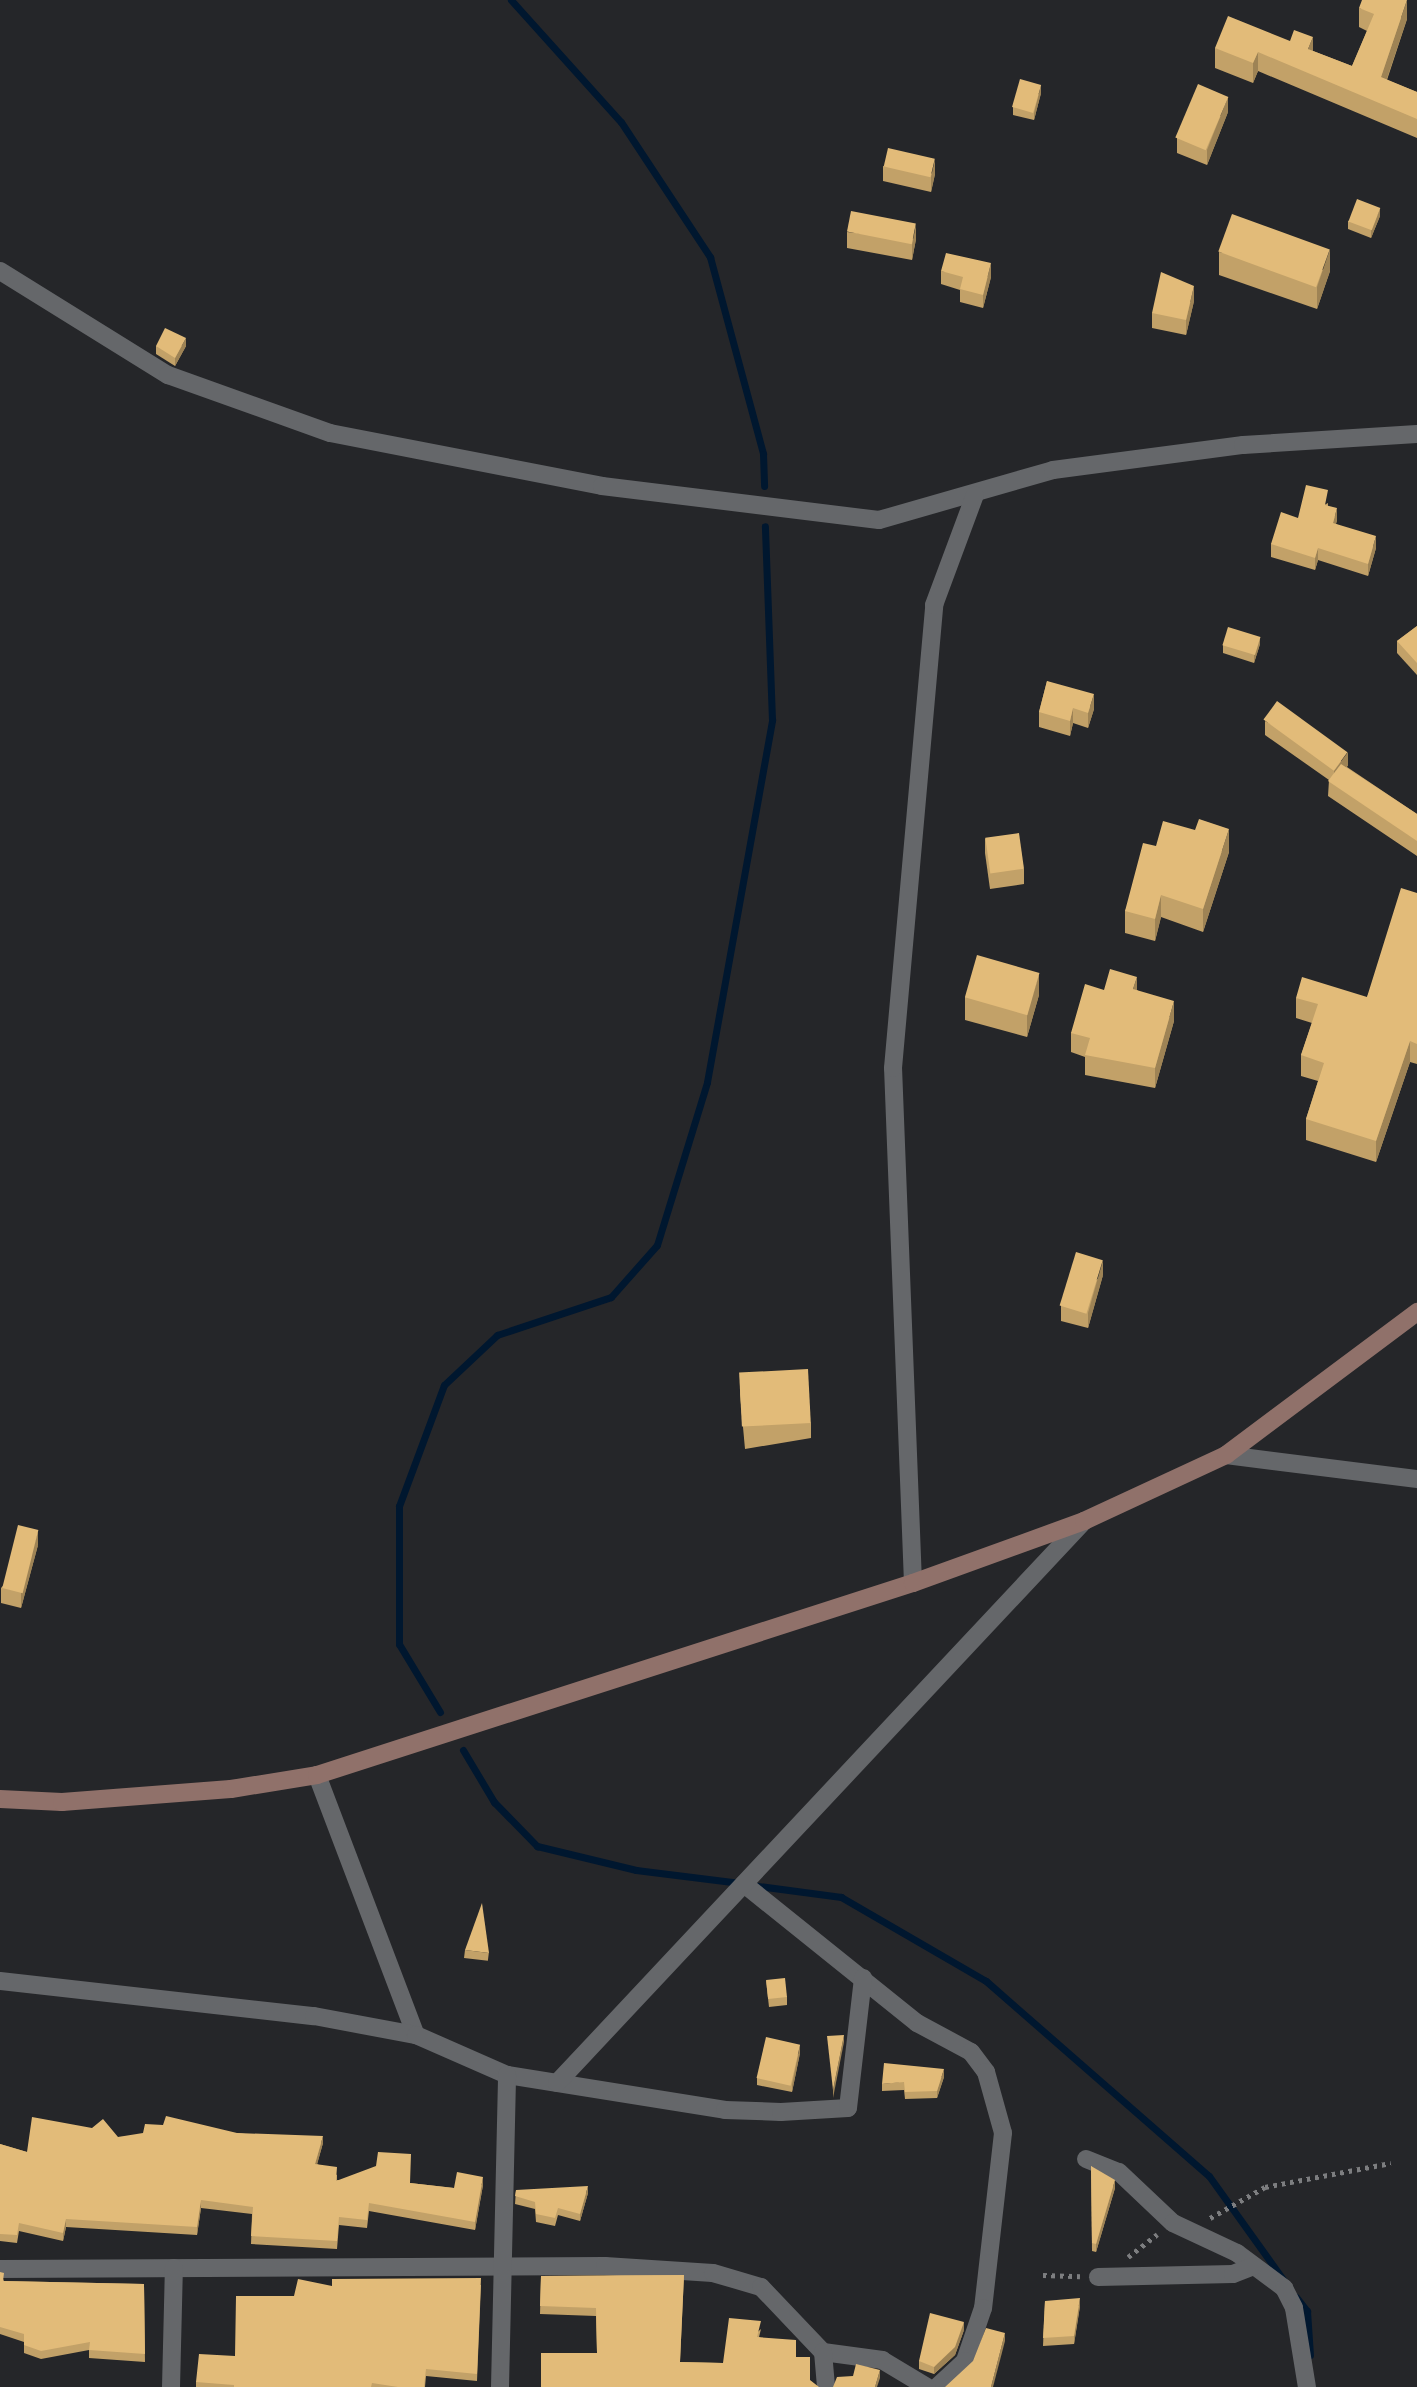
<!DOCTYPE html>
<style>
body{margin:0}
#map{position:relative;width:1417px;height:2387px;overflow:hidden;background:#252629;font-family:"Roboto Condensed",sans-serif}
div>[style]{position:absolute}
.stream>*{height:7px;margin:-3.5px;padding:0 3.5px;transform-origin:3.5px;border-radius:3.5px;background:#00172f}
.path>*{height:4.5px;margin-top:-2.25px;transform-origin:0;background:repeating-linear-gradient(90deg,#7d7e80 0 3.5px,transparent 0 8.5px)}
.street>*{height:18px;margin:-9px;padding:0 9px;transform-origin:9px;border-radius:9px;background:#65676a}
.secondary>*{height:18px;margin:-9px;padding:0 9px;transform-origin:9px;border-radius:9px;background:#90716a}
.wall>*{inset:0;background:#c2a168;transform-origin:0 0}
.shaded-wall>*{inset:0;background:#9e8355}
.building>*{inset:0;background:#e2bb79;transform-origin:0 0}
span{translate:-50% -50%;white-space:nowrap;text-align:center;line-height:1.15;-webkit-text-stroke:7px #1b1d1f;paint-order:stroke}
</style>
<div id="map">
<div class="stream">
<div style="left:511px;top:0;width:164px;rotate:48deg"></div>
<div style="left:621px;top:122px;width:162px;rotate:56.6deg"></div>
<div style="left:710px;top:257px;width:204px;rotate:74.9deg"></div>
<div style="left:763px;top:454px;width:32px;rotate:88deg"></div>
<div style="left:440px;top:1712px;width:79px;rotate:-121.1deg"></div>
<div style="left:399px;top:1644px;width:138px;rotate:-90deg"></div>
<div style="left:399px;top:1506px;width:129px;rotate:-69.6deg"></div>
<div style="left:444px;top:1385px;width:73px;rotate:-43.3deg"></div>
<div style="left:497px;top:1335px;width:120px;rotate:-18.4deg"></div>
<div style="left:611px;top:1297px;width:69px;rotate:-48.5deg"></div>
<div style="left:657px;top:1245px;width:170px;rotate:-72.9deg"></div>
<div style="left:707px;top:1082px;width:368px;rotate:-79.8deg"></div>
<div style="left:772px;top:720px;width:194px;rotate:-92.1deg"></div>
<div style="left:463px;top:1750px;width:61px;rotate:59.2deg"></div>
<div style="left:494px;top:1802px;width:62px;rotate:45.7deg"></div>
<div style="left:537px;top:1846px;width:102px;rotate:13.6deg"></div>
<div style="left:636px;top:1870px;width:105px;rotate:7.1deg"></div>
<div style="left:751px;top:1885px;width:91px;rotate:7.6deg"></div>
<div style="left:841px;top:1897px;width:168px;rotate:30.1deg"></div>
<div style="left:986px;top:1981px;width:296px;rotate:41.2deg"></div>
<div style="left:1209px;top:2176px;width:130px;rotate:54.4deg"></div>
<div style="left:1296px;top:2297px;width:18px;rotate:52deg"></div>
<div style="left:1307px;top:2311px;width:44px;rotate:86.1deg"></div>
</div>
<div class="path">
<div style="left:1210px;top:2218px;width:63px;rotate:-29.4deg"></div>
<div style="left:1265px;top:2187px;width:128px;rotate:-10.8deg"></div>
<div style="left:1128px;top:2257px;width:37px;rotate:-38deg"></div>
<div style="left:1043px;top:2275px;width:37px;rotate:2deg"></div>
</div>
<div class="street">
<div style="left:0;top:271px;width:198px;rotate:31.8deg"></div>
<div style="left:168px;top:375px;width:172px;rotate:19.7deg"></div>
<div style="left:330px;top:433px;width:277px;rotate:11deg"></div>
<div style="left:602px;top:486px;width:279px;rotate:7deg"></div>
<div style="left:879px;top:520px;width:181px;rotate:-16deg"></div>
<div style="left:1053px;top:470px;width:192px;rotate:-7.5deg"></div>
<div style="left:1243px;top:445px;width:174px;rotate:-3.6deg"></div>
<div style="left:1226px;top:1455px;width:193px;rotate:7.2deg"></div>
<div style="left:913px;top:1583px;width:515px;rotate:-92.22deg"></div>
<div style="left:893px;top:1068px;width:465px;rotate:-84.9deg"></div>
<div style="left:934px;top:605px;width:117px;rotate:-69.6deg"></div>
<div style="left:317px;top:1775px;width:278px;rotate:69.2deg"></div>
<div style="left:744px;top:1884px;width:222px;rotate:38.8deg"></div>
<div style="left:917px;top:2023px;width:61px;rotate:28.2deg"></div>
<div style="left:971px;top:2052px;width:25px;rotate:53deg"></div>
<div style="left:986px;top:2072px;width:63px;rotate:74.4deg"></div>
<div style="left:1003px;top:2133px;width:176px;rotate:96.5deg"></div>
<div style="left:983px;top:2308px;width:56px;rotate:108.8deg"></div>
<div style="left:965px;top:2361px;width:38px;rotate:137deg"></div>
<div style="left:0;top:1981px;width:316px;rotate:6.4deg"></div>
<div style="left:314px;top:2016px;width:104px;rotate:10.6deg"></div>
<div style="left:416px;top:2035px;width:99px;rotate:23.7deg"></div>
<div style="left:507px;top:2075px;width:221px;rotate:9.1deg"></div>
<div style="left:725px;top:2110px;width:56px;rotate:2deg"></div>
<div style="left:781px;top:2112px;width:67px;rotate:-3.4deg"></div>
<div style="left:848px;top:2108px;width:131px;rotate:-83.4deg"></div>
<div style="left:557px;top:2083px;width:770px;rotate:-46.84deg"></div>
<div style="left:1086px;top:2159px;width:35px;rotate:22deg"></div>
<div style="left:1119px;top:2172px;width:74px;rotate:43.4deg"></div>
<div style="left:1173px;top:2223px;width:71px;rotate:25.1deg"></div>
<div style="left:1237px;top:2253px;width:59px;rotate:36.7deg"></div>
<div style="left:1284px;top:2288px;width:22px;rotate:63deg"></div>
<div style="left:1294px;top:2308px;width:80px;rotate:80.7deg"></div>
<div style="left:0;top:2269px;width:605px;rotate:-0.28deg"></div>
<div style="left:605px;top:2266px;width:108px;rotate:3.7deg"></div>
<div style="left:713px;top:2273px;width:50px;rotate:16.3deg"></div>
<div style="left:761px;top:2287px;width:90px;rotate:46.4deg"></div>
<div style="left:823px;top:2352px;width:60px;rotate:7.7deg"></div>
<div style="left:882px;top:2360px;width:52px;rotate:31deg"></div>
<div style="left:1098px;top:2277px;width:135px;rotate:-1.3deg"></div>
<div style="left:1233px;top:2274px;width:22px;rotate:-21deg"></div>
<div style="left:823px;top:2352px;width:35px;rotate:85deg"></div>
<div style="left:171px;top:2387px;width:119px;rotate:-88.6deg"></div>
<div style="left:500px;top:2387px;width:312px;rotate:-88.7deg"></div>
</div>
<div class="secondary">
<div style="left:0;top:1799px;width:62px;rotate:2.8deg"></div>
<div style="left:62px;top:1802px;width:169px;rotate:-4.4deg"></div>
<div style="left:231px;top:1789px;width:87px;rotate:-9.2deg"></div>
<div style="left:317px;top:1775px;width:626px;rotate:-17.86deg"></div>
<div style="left:913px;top:1583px;width:182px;rotate:-19.9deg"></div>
<div style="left:1084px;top:1521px;width:157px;rotate:-24.9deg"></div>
<div style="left:1226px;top:1455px;width:239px;rotate:-36.8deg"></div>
</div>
<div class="wall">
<div style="clip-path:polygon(1359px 8px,1407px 19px,1387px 80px,1417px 92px,1417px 138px,1258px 71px,1253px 83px,1215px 68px,1215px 48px,1313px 51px,1352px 66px,1367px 31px,1359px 27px)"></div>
<div style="clip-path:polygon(1041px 93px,1034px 120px,1013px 115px,1013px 107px)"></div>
<div style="clip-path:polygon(1228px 112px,1207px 165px,1177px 153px,1177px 138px)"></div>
<div style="clip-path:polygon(883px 166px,935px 174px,931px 192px,883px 181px)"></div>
<div style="clip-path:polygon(1380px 216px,1371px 238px,1348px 229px,1348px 221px)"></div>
<div style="clip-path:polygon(847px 232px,916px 239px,912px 260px,847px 248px)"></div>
<div style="clip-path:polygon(1219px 252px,1330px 271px,1317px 309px,1219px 275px)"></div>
<div style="clip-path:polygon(941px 271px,991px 277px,983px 308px,960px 302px,960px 290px,941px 284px)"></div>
<div style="clip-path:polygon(1194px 301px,1186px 335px,1152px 328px,1152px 313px)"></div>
<div style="clip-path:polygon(156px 346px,186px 346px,175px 366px,156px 354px)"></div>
<div style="clip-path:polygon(1328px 503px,1328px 506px,1337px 520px,1336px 524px,1376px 548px,1368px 576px,1318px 560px,1315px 570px,1271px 557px,1271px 544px,1298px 518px)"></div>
<div style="clip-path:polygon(1417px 626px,1417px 675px,1397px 653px,1397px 641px)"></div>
<div style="clip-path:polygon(1260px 644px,1254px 663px,1223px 653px,1223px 645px)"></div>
<div style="clip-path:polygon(1047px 681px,1094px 709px,1088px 728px,1073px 723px,1070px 736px,1039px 727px,1039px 712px)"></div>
<div style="clip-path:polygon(1265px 721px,1348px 765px,1347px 767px,1417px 814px,1417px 856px,1328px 796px,1329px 780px,1265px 735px)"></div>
<div style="clip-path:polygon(985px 838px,1024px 869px,1024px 884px,990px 889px,985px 853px)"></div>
<div style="clip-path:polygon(1156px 846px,1229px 852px,1203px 932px,1161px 917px,1155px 941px,1125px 933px,1125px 911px)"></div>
<div style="clip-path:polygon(1417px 893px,1417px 1064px,1410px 1062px,1376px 1162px,1306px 1140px,1306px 1119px,1318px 1081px,1301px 1076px,1301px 1055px,1312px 1023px,1296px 1018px,1296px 998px,1367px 997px)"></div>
<div style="clip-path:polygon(1104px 990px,1137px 990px,1174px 1021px,1155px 1088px,1085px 1075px,1085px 1057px,1071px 1052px,1071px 1033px)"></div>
<div style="clip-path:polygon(1039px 995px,1027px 1037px,965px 1020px,965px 997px)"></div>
<div style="clip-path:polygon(1103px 1275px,1088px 1328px,1061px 1321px,1061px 1306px)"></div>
<div style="clip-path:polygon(740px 1379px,811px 1423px,811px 1438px,745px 1449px,740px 1394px)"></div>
<div style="clip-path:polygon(38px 1545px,21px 1608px,1px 1603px,1px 1588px)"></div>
<div style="left:465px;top:1950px;width:24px;height:8px;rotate:7deg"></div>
<div style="clip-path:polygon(766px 1980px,787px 1997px,787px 2005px,769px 2007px)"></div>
<div style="clip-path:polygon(800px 2053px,792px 2092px,757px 2085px,757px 2078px)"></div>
<div style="clip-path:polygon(944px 2077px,937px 2098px,905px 2099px,904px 2090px,882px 2091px,882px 2084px)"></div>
<div style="clip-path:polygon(237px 2133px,323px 2143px,317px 2164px,337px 2175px,337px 2180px,410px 2183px,454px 2188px,483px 2185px,475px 2230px,369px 2211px,367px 2228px,339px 2225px,337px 2249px,251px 2244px,252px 2214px,201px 2208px,197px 2235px,66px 2227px,63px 2241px,19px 2231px,17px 2243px,0 2241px,0 2144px,27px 2152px,118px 2137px)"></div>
<div style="clip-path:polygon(1091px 2166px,1115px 2188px,1096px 2252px,1092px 2251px)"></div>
<div style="clip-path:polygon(516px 2190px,588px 2193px,580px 2221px,558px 2215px,555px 2226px,536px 2222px,535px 2209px,515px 2204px)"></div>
<div style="clip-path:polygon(0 2272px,4px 2281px,144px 2284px,145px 2362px,89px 2358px,89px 2350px,41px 2359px,24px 2353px,24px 2342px,0 2334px)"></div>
<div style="clip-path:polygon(684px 2275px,680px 2362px,723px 2363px,761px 2329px,759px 2337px,796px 2357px,810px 2380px,597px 2353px,596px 2316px,540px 2314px,541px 2276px)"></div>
<div style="clip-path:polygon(481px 2285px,477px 2381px,426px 2376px,425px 2387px,196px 2387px,196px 2382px,235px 2356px,332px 2286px)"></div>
<div style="clip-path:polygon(1045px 2301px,1080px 2306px,1074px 2344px,1043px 2346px)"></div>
<div style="clip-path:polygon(964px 2330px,955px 2355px,934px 2374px,919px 2369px,919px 2361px)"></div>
</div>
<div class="shaded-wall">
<div style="clip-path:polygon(1407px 0,1407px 19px,1381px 96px,1381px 77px)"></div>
<div style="clip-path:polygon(1313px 37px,1313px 56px,1308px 49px)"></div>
<div style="clip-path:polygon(1258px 52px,1258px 71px,1253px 83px,1253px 63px)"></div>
<div style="clip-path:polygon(1041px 85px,1041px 93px,1034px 120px,1034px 113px)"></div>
<div style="clip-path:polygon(1228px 97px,1228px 112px,1207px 165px,1207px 150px)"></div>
<div style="clip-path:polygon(935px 159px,935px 174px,931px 192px,931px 177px)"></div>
<div style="clip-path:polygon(1380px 208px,1380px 216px,1371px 238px,1371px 230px)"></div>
<div style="clip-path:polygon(916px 224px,916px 239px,912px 260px,912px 245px)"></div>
<div style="clip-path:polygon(1330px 249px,1330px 271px,1317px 309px,1317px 287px)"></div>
<div style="clip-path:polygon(991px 263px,991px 277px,983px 308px,983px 295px)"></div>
<div style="clip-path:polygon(1194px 286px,1194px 301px,1186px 335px,1186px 320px)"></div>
<div style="clip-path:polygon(186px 338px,186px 346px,175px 366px,175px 358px)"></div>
<div style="clip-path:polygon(1337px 508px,1337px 520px,1333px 535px,1333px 523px)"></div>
<div style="clip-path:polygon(1376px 536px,1376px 548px,1368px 576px,1368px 564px)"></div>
<div style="clip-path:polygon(1318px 548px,1318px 560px,1315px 570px,1315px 558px)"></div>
<div style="clip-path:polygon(1260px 637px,1260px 644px,1254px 663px,1254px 655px)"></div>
<div style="clip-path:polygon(1094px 694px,1094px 709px,1088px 728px,1088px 713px)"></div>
<div style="clip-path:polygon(1073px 708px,1073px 723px,1070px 736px,1070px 721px)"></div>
<div style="clip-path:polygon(1348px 752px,1348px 765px,1334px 784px,1334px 771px)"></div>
<div style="clip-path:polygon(1229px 829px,1229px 852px,1203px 932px,1203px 909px)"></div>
<div style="clip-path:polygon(1161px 895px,1161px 917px,1155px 941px,1155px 919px)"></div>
<div style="clip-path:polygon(1039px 973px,1039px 995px,1027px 1037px,1027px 1014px)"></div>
<div style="clip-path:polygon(1137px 977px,1137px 996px,1133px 989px)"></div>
<div style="clip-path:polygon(1174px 1001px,1174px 1021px,1155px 1088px,1155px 1068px)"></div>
<div style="clip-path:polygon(1410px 1041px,1410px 1062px,1376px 1162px,1376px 1141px)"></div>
<div style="clip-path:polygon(1103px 1260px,1103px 1275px,1088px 1328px,1088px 1313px)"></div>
<div style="clip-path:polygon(38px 1530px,38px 1545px,21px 1608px,21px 1593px)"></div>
<div style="clip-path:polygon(844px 2035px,844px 2042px,833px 2098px,833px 2090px)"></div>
<div style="clip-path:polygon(800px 2045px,800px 2053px,792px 2092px,792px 2085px)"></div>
<div style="clip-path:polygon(944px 2069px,944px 2077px,937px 2098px,937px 2091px)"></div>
<div style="clip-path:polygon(323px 2136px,323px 2143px,315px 2172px,315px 2164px)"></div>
<div style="clip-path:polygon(483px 2177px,483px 2185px,475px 2230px,475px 2222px)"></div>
<div style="clip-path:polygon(1115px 2180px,1115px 2188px,1096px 2252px,1096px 2244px)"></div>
<div style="clip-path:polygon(588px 2186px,588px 2193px,580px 2221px,580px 2214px)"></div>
<div style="clip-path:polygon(201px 2200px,201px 2208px,197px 2235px,197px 2227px)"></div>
<div style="clip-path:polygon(66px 2219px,66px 2227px,63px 2241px,63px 2233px)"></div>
<div style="clip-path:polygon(1080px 2298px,1080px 2306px,1074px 2344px,1074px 2336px)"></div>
<div style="clip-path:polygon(964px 2322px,964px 2330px,955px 2355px,934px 2374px,934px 2367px)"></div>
<div style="clip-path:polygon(1005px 2333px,1005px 2341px,993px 2387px,991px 2387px)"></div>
<div style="clip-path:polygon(880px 2370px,880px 2378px,877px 2387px,875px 2387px)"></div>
</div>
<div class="building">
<div style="clip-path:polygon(1362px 0,1407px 0,1381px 77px,1417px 92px,1417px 119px,1258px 52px,1253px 63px,1215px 48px,1228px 16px,1290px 41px,1294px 30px,1313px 37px,1308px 49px,1352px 66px,1374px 14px,1359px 8px)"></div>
<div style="left:1020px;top:79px;width:22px;height:29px;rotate:16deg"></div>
<div style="left:1198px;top:84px;width:33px;height:58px;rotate:23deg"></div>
<div style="left:888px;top:148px;width:48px;height:19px;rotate:13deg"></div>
<div style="left:1357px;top:199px;width:25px;height:24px;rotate:21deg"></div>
<div style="left:851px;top:211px;width:66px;height:21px;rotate:11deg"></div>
<div style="left:1232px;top:214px;width:104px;height:40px;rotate:20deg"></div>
<div style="clip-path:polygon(946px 253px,991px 263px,983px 295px,960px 289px,963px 277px,941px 271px)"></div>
<div style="clip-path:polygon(1161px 272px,1194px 286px,1186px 320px,1152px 313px)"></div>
<div style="clip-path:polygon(165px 328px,186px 338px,175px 358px,156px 346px)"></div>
<div style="clip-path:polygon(1306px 485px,1328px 490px,1325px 505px,1337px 508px,1333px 523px,1376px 536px,1368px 564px,1318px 548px,1315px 558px,1271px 544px,1281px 512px,1298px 518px)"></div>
<div style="clip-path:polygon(1417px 626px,1417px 663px,1397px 641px)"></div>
<div style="left:1228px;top:627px;width:34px;height:19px;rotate:17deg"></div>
<div style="clip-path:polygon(1047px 681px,1094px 694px,1088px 713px,1073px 708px,1070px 721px,1039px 712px)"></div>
<div style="left:1277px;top:701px;width:87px;height:23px;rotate:36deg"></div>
<div style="clip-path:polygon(1341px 764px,1417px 814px,1417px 841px,1328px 781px)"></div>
<div style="clip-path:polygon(1199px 819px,1229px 829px,1203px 909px,1161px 895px,1155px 919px,1125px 911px,1143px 843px,1156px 846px,1163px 821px,1195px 830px)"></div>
<div style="left:1019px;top:833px;width:36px;height:34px;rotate:82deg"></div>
<div style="clip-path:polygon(1401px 888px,1417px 893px,1417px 1044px,1410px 1041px,1376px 1141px,1306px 1119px,1324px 1063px,1301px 1055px,1318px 1004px,1296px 998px,1302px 977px,1367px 997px)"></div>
<div style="left:977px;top:955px;width:65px;height:44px;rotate:16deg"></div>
<div style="clip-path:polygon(1110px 969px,1137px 977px,1133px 989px,1174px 1001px,1155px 1068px,1085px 1055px,1090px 1038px,1071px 1033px,1085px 984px,1104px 990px)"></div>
<div style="left:1076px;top:1252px;width:28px;height:56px;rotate:17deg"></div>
<div style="left:808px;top:1369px;width:54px;height:69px;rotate:87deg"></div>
<div style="left:18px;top:1525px;width:21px;height:65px;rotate:14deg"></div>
<div style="clip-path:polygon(482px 1903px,489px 1953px,465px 1950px)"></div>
<div style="left:785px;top:1978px;width:19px;height:19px;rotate:84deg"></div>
<div style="clip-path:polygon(844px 2035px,833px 2090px,827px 2036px)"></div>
<div style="left:766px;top:2037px;width:35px;height:42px;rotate:13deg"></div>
<div style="clip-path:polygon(884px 2063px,944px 2069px,937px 2091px,905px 2092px,904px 2082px,882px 2084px)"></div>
<div style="clip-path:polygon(166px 2116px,237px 2133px,323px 2136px,315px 2164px,337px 2167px,336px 2181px,376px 2166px,378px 2152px,411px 2154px,410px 2183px,454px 2188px,457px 2172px,483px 2177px,475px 2222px,369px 2203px,367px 2220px,339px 2217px,337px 2241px,251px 2236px,253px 2207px,201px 2200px,197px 2227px,66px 2219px,63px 2233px,19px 2223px,17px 2235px,0 2234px,0 2144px,27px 2152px,32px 2117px,92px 2128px,103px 2119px,118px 2137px,143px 2133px,145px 2124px,163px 2125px)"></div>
<div style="clip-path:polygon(1091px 2166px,1115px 2180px,1096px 2244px,1092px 2243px)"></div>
<div style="clip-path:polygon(588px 2186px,580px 2214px,558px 2208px,555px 2218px,536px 2214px,535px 2202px,515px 2196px,516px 2190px)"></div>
<div style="clip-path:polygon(0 2272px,4px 2273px,3px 2281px,144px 2284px,145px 2354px,89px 2350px,90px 2342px,41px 2351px,24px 2345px,24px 2334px,0 2327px)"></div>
<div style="clip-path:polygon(684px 2275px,680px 2362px,723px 2363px,729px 2318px,761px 2321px,757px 2337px,796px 2340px,796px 2357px,810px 2357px,810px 2380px,819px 2387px,541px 2387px,541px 2353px,597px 2353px,596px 2308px,540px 2306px,541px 2276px)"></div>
<div style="clip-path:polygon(481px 2278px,477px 2374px,426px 2369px,424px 2387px,398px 2387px,372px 2383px,371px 2387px,234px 2387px,234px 2385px,196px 2382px,199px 2354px,235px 2356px,236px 2296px,294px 2296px,298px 2279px,332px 2286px,332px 2279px)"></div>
<div style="clip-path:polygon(1080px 2298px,1074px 2336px,1043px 2338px,1045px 2301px)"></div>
<div style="clip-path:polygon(930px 2313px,964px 2322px,955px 2347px,934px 2367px,919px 2361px)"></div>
<div style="clip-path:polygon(986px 2328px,1005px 2333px,991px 2387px,945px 2387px,973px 2361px)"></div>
<div style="clip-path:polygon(856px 2364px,880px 2370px,875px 2387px,833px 2387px,837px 2377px,853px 2376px)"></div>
</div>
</div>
